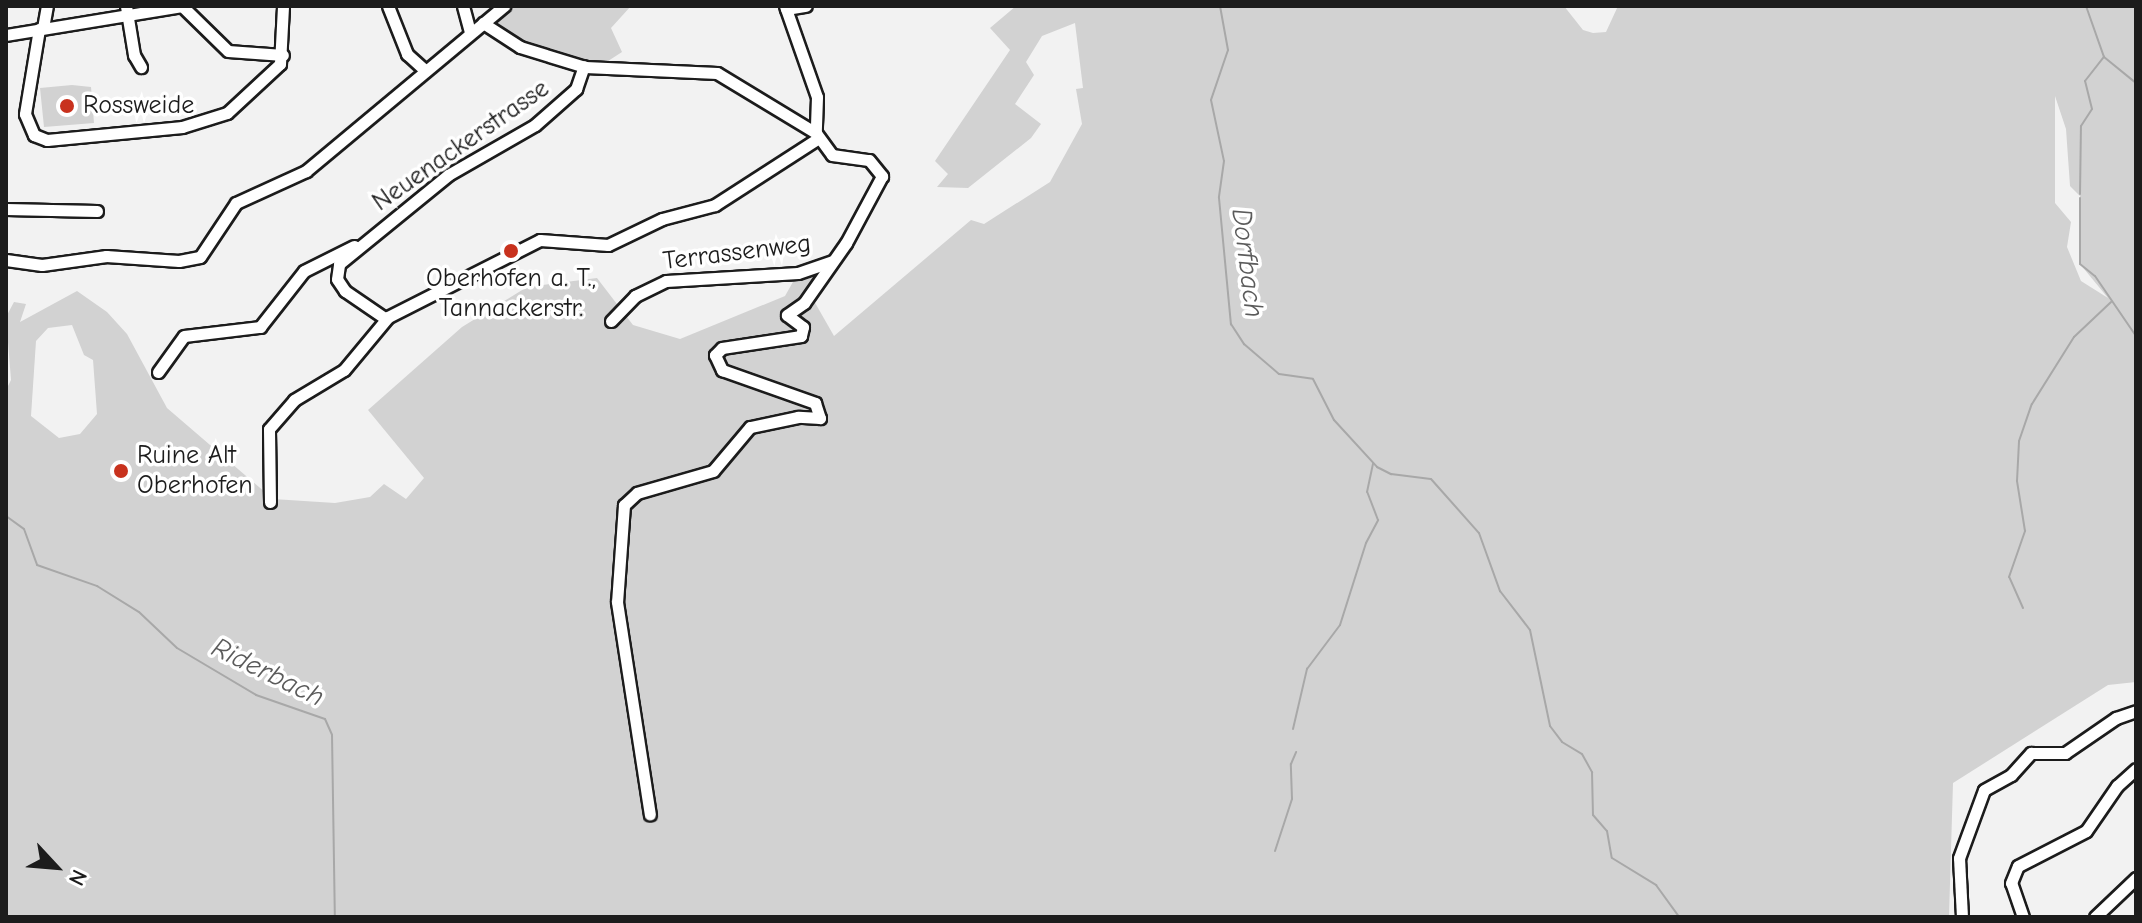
<!DOCTYPE html>
<style>
body{margin:0}
#map{position:relative;width:2142px;height:923px;overflow:hidden;background:#f2f2f2;font-family:"Comic Neue",sans-serif}
div>[style]{position:absolute}
.green>*{inset:0;background:#d2d2d2}
.stream>*{height:2px;margin:-1px;padding:0 1px;transform-origin:1px;border-radius:1px;background:#a8a8a8}
.roads{filter:drop-shadow(2px 0 #1c1c1c) drop-shadow(-2px 0 #1c1c1c) drop-shadow(0 2px #1c1c1c) drop-shadow(0 -2px #1c1c1c)}
.minor>*{height:11px;margin:-5.5px;padding:0 5.5px;transform-origin:5.5px;border-radius:5.5px;background:#fff}
.dots>*{width:22px;height:22px;translate:-50% -50%;box-sizing:border-box;border:4px solid #fff;border-radius:50%}
span{translate:-50% -50%;white-space:nowrap;text-align:center;line-height:1.15;-webkit-text-stroke:7px #fff;paint-order:stroke}
.poi-label{font-size:26px;color:#1c1c1c}
.left{translate:0 -50%;text-align:left}
.street-label{font-size:26px;color:#1c1c1c}
.water-label{font-size:28px;color:#5b5b5b;font-style:italic}
.frame{position:absolute;inset:0;border:8px solid #1c1c1c;pointer-events:none}
.north{position:absolute;left:16px;top:827px;width:80px;height:80px;-webkit-text-stroke:6px #fff;paint-order:stroke;rotate:116deg;font-size:22px;font-weight:700;line-height:32px;text-align:center;color:#1c1c1c}
.north::after{content:'';display:block;margin:auto;width:28px;height:36px;background:#1c1c1c;clip-path:polygon(50% 0,100% 100%,50% 72%,0 100%)}
</style>
<div id="map">
<div class="green">
<div style="clip-path:polygon(513px 6px,631px 6px,611px 28px,622px 52px,605px 63px,585px 62px,532px 47px,492px 25px)"></div>
<div style="clip-path:polygon(evenodd,1016px 6px,1564px 6px,1583px 30px,1593px 33px,1606px 32px,1618px 6px,2136px 6px,2136px 682px,2108px 685px,1953px 783px,1949px 917px,6px 917px,6px 390px,11px 380px,6px 317px,14px 302px,26px 304px,20px 322px,77px 291px,107px 312px,127px 334px,167px 408px,273px 499px,335px 503px,370px 497px,384px 484px,406px 499px,424px 478px,368px 410px,462px 327px,527px 287px,597px 278px,633px 325px,680px 339px,785px 296px,798px 273px,833px 261px,810px 294px,834px 336px,971px 220px,984px 224px,1050px 182px,1082px 124px,1076px 89px,1083px 88px,1075px 23px,1042px 36px,1026px 62px,1034px 75px,1015px 104px,1041px 124px,1031px 138px,968px 188px,937px 187px,948px 174px,935px 161px,1010px 50px,990px 28px,1016px 6px,2055px 96px,2066px 129px,2070px 186px,2080px 196px,2080px 264px,2108px 298px,2081px 281px,2067px 247px,2071px 222px,2055px 203px,2055px 96px,1016px 6px,72px 325px,84px 355px,93px 360px,97px 414px,80px 434px,59px 438px,31px 416px,36px 341px,48px 328px,72px 325px)"></div>
<div style="clip-path:polygon(72px 85px,91px 87px,94px 123px,44px 127px,40px 88px)"></div>
</div>
<div class="stream">
<div style="left:1220px;top:6px;width:45px;rotate:79.7deg"></div>
<div style="left:1228px;top:50px;width:53px;rotate:108.8deg"></div>
<div style="left:1211px;top:100px;width:62px;rotate:78deg"></div>
<div style="left:1224px;top:161px;width:37px;rotate:98deg"></div>
<div style="left:1219px;top:198px;width:127px;rotate:84.6deg"></div>
<div style="left:1231px;top:324px;width:24px;rotate:57deg"></div>
<div style="left:1244px;top:344px;width:46px;rotate:40.6deg"></div>
<div style="left:1279px;top:374px;width:34px;rotate:8deg"></div>
<div style="left:1313px;top:379px;width:46px;rotate:62.9deg"></div>
<div style="left:1334px;top:420px;width:64px;rotate:47.5deg"></div>
<div style="left:1377px;top:467px;width:16px;rotate:27deg"></div>
<div style="left:1391px;top:474px;width:40px;rotate:7.1deg"></div>
<div style="left:1431px;top:479px;width:72px;rotate:48.4deg"></div>
<div style="left:1479px;top:533px;width:62px;rotate:70.1deg"></div>
<div style="left:1500px;top:591px;width:49px;rotate:52.4deg"></div>
<div style="left:1530px;top:630px;width:98px;rotate:78.2deg"></div>
<div style="left:1550px;top:726px;width:20px;rotate:53deg"></div>
<div style="left:1562px;top:742px;width:23px;rotate:31deg"></div>
<div style="left:1582px;top:754px;width:21px;rotate:61deg"></div>
<div style="left:1592px;top:772px;width:43px;rotate:88.7deg"></div>
<div style="left:1593px;top:815px;width:21px;rotate:49deg"></div>
<div style="left:1607px;top:831px;width:27px;rotate:80deg"></div>
<div style="left:1612px;top:858px;width:52px;rotate:31.5deg"></div>
<div style="left:1656px;top:885px;width:39px;rotate:54deg"></div>
<div style="left:2086px;top:6px;width:54px;rotate:70.6deg"></div>
<div style="left:2104px;top:57px;width:41px;rotate:39.1deg"></div>
<div style="left:2080px;top:194px;width:68px;rotate:-89.2deg"></div>
<div style="left:2081px;top:126px;width:20px;rotate:-57deg"></div>
<div style="left:2092px;top:109px;width:29px;rotate:-104deg"></div>
<div style="left:2085px;top:81px;width:31px;rotate:-52deg"></div>
<div style="left:2080px;top:198px;width:66px;rotate:90deg"></div>
<div style="left:2080px;top:264px;width:19px;rotate:39deg"></div>
<div style="left:2095px;top:276px;width:73px;rotate:55.7deg"></div>
<div style="left:6px;top:516px;width:22px;rotate:36deg"></div>
<div style="left:24px;top:529px;width:38px;rotate:70deg"></div>
<div style="left:37px;top:565px;width:64px;rotate:19.3deg"></div>
<div style="left:97px;top:586px;width:49px;rotate:31.8deg"></div>
<div style="left:139px;top:612px;width:52px;rotate:43.5deg"></div>
<div style="left:177px;top:648px;width:92px;rotate:30.7deg"></div>
<div style="left:256px;top:695px;width:73px;rotate:19.2deg"></div>
<div style="left:325px;top:719px;width:17px;rotate:66deg"></div>
<div style="left:332px;top:735px;width:182px;rotate:89.1deg"></div>
<div style="left:2023px;top:608px;width:34px;rotate:-114deg"></div>
<div style="left:2009px;top:577px;width:49px;rotate:-70.8deg"></div>
<div style="left:2025px;top:531px;width:51px;rotate:-99.1deg"></div>
<div style="left:2017px;top:481px;width:40px;rotate:-87.1deg"></div>
<div style="left:2019px;top:441px;width:39px;rotate:-71deg"></div>
<div style="left:2032px;top:404px;width:79px;rotate:-57.9deg"></div>
<div style="left:2074px;top:337px;width:51px;rotate:-43.4deg"></div>
<div style="left:1293px;top:729px;width:62px;rotate:-76.9deg"></div>
<div style="left:1307px;top:669px;width:55px;rotate:-53.1deg"></div>
<div style="left:1340px;top:625px;width:86px;rotate:-72.4deg"></div>
<div style="left:1366px;top:543px;width:26px;rotate:-62deg"></div>
<div style="left:1378px;top:520px;width:30px;rotate:-111deg"></div>
<div style="left:1367px;top:492px;width:29px;rotate:-78deg"></div>
<div style="left:1275px;top:851px;width:55px;rotate:-71.9deg"></div>
<div style="left:1292px;top:799px;width:35px;rotate:-92deg"></div>
<div style="left:1291px;top:764px;width:13px;rotate:-67deg"></div>
</div>
<div class="roads">
<div class="minor">
<div style="left:126px;top:6px;width:50px;rotate:80.7deg"></div>
<div style="left:134px;top:55px;width:14px;rotate:60deg"></div>
<div style="left:182px;top:6px;width:64px;rotate:44.4deg"></div>
<div style="left:228px;top:51px;width:55px;rotate:4.2deg"></div>
<div style="left:388px;top:6px;width:52px;rotate:68.4deg"></div>
<div style="left:407px;top:54px;width:24px;rotate:42deg"></div>
<div style="left:463px;top:6px;width:28px;rotate:75deg"></div>
<div style="left:785px;top:6px;width:96px;rotate:70.6deg"></div>
<div style="left:817px;top:97px;width:36px;rotate:92deg"></div>
<div style="left:786px;top:9px;width:20px;rotate:-9deg"></div>
<div style="left:483px;top:23px;width:44px;rotate:33deg"></div>
<div style="left:520px;top:47px;width:68px;rotate:17.1deg"></div>
<div style="left:585px;top:67px;width:132px;rotate:2.6deg"></div>
<div style="left:717px;top:73px;width:116px;rotate:31.2deg"></div>
<div style="left:816px;top:133px;width:27px;rotate:54deg"></div>
<div style="left:832px;top:155px;width:37px;rotate:8deg"></div>
<div style="left:869px;top:160px;width:21px;rotate:51deg"></div>
<div style="left:882px;top:176px;width:76px;rotate:118.2deg"></div>
<div style="left:846px;top:243px;width:73px;rotate:125deg"></div>
<div style="left:804px;top:303px;width:21px;rotate:145deg"></div>
<div style="left:787px;top:315px;width:20px;rotate:37deg"></div>
<div style="left:803px;top:327px;width:9px;rotate:103deg"></div>
<div style="left:801px;top:336px;width:80px;rotate:171.4deg"></div>
<div style="left:722px;top:348px;width:10px;rotate:135deg"></div>
<div style="left:715px;top:355px;width:17px;rotate:65deg"></div>
<div style="left:722px;top:370px;width:99px;rotate:19.5deg"></div>
<div style="left:815px;top:403px;width:16px;rotate:72deg"></div>
<div style="left:820px;top:418px;width:22px;rotate:-177deg"></div>
<div style="left:798px;top:417px;width:49px;rotate:168.2deg"></div>
<div style="left:750px;top:427px;width:57px;rotate:130.1deg"></div>
<div style="left:713px;top:471px;width:79px;rotate:163.9deg"></div>
<div style="left:637px;top:493px;width:18px;rotate:137deg"></div>
<div style="left:624px;top:505px;width:97px;rotate:94.1deg"></div>
<div style="left:617px;top:602px;width:215px;rotate:81.2deg"></div>
<div style="left:43px;top:28px;width:22px;rotate:-80deg"></div>
<div style="left:39px;top:29px;width:86px;rotate:99.4deg"></div>
<div style="left:25px;top:114px;width:23px;rotate:67deg"></div>
<div style="left:34px;top:135px;width:14px;rotate:21deg"></div>
<div style="left:47px;top:140px;width:136px;rotate:-5.5deg"></div>
<div style="left:182px;top:127px;width:47px;rotate:-17.3deg"></div>
<div style="left:227px;top:113px;width:72px;rotate:-42.8deg"></div>
<div style="left:280px;top:64px;width:58px;rotate:-87deg"></div>
<div style="left:6px;top:35px;width:179px;rotate:-9.3deg"></div>
<div style="left:6px;top:209px;width:91px;rotate:1.3deg"></div>
<div style="left:6px;top:260px;width:36px;rotate:8deg"></div>
<div style="left:42px;top:265px;width:65px;rotate:-8deg"></div>
<div style="left:106px;top:256px;width:73px;rotate:3.9deg"></div>
<div style="left:179px;top:261px;width:21px;rotate:-11deg"></div>
<div style="left:200px;top:257px;width:65px;rotate:-56.3deg"></div>
<div style="left:236px;top:203px;width:77px;rotate:-24.6deg"></div>
<div style="left:306px;top:171px;width:258px;rotate:-39.8deg"></div>
<div style="left:386px;top:319px;width:50px;rotate:-145.7deg"></div>
<div style="left:345px;top:291px;width:14px;rotate:-124deg"></div>
<div style="left:337px;top:279px;width:15px;rotate:-82deg"></div>
<div style="left:339px;top:264px;width:141px;rotate:-39.2deg"></div>
<div style="left:448px;top:175px;width:100px;rotate:-29.9deg"></div>
<div style="left:535px;top:125px;width:55px;rotate:-41.3deg"></div>
<div style="left:576px;top:89px;width:24px;rotate:-71deg"></div>
<div style="left:611px;top:321px;width:35px;rotate:-46deg"></div>
<div style="left:635px;top:296px;width:34px;rotate:-26deg"></div>
<div style="left:666px;top:281px;width:132px;rotate:-3.5deg"></div>
<div style="left:798px;top:273px;width:36px;rotate:-19deg"></div>
<div style="left:158px;top:372px;width:44px;rotate:-54.2deg"></div>
<div style="left:184px;top:336px;width:77px;rotate:-6.8deg"></div>
<div style="left:260px;top:327px;width:71px;rotate:-51.8deg"></div>
<div style="left:304px;top:271px;width:56px;rotate:-26.6deg"></div>
<div style="left:270px;top:502px;width:73px;rotate:-90.8deg"></div>
<div style="left:269px;top:429px;width:38px;rotate:-49deg"></div>
<div style="left:294px;top:400px;width:58px;rotate:-31deg"></div>
<div style="left:344px;top:370px;width:69px;rotate:-50.3deg"></div>
<div style="left:388px;top:317px;width:170px;rotate:-26.9deg"></div>
<div style="left:540px;top:240px;width:68px;rotate:4.2deg"></div>
<div style="left:608px;top:245px;width:60px;rotate:-25.7deg"></div>
<div style="left:662px;top:219px;width:55px;rotate:-14.8deg"></div>
<div style="left:715px;top:205px;width:121px;rotate:-32.9deg"></div>
<div style="left:1962px;top:917px;width:59px;rotate:-92.9deg"></div>
<div style="left:1959px;top:858px;width:72px;rotate:-69.8deg"></div>
<div style="left:1984px;top:790px;width:31px;rotate:-29deg"></div>
<div style="left:2011px;top:775px;width:30px;rotate:-48deg"></div>
<div style="left:2031px;top:753px;width:34px"></div>
<div style="left:2065px;top:753px;width:62px;rotate:-34.5deg"></div>
<div style="left:2116px;top:718px;width:21px;rotate:-19deg"></div>
<div style="left:2023px;top:917px;width:36px;rotate:-109deg"></div>
<div style="left:2011px;top:883px;width:18px;rotate:-68deg"></div>
<div style="left:2018px;top:866px;width:76px;rotate:-27.2deg"></div>
<div style="left:2086px;top:831px;width:55px;rotate:-55.4deg"></div>
<div style="left:2117px;top:786px;width:25px;rotate:-42deg"></div>
<div style="left:2095px;top:917px;width:57px;rotate:-43.6deg"></div>
</div>
</div>
<div class="dots">
<div style="left:67px;top:106px;background:#c8321e"></div>
<div style="left:511px;top:251px;background:#c8321e"></div>
<div style="left:121px;top:471px;background:#c8321e"></div>
</div>
<div class="poi-label">
<span class="left" style="left:83px;top:106px">Rossweide</span>
<span style="left:511px;top:294px">Oberhofen a. T.,<br>Tannackerstr.</span>
<span class="left" style="left:137px;top:471px">Ruine Alt<br>Oberhofen</span>
</div>
<div class="street-label">
<span style="left:461px;top:146px;rotate:-35deg">Neuenackerstrasse</span>
<span style="left:737px;top:253px;rotate:-7deg">Terrassenweg</span>
</div>
<div class="water-label">
<span style="left:1248px;top:263px;rotate:83deg">Dorfbach</span>
<span style="left:268px;top:672px;rotate:26deg">Riderbach</span>
</div>
<div class="frame"></div>
<div class="north">N</div>
</div>
